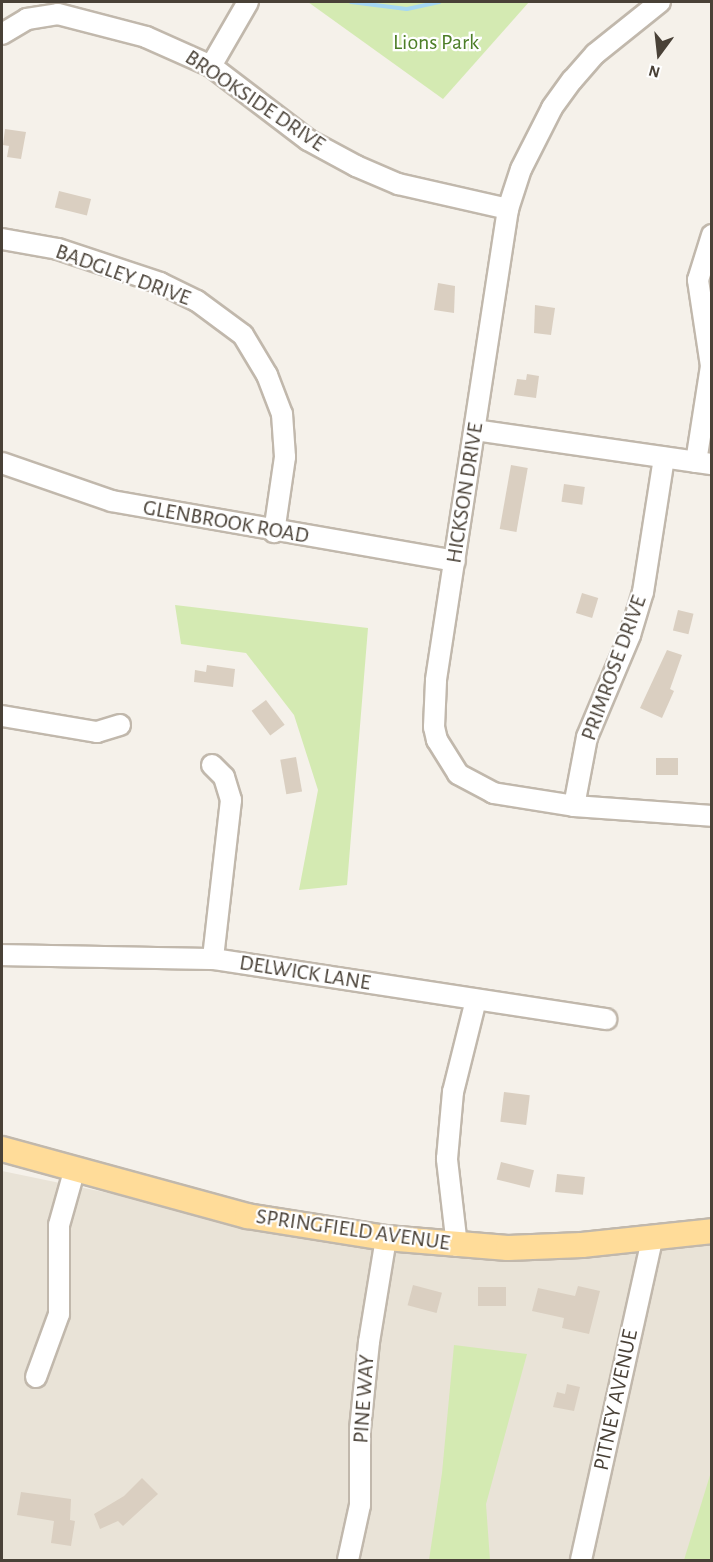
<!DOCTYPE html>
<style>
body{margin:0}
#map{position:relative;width:713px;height:1562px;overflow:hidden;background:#f5f1ea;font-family:"Alegreya Sans",sans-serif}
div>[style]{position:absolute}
.residential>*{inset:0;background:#e9e3d7}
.green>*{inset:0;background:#d4eab2}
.stream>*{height:4px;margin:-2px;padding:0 2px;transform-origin:2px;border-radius:2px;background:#a5d7f3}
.building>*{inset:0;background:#dacfc1;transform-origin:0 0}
.roads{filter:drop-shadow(2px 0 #c1b8ac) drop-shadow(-2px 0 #c1b8ac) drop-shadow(0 2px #c1b8ac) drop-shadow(0 -2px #c1b8ac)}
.minor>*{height:20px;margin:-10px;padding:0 10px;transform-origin:10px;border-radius:10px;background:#fff}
.major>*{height:24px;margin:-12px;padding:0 12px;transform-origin:12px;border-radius:12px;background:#ffdc99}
span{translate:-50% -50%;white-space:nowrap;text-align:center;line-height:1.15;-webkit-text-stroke:4.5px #fff;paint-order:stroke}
.park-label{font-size:22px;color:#4d7e28}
.street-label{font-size:22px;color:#494137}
.frame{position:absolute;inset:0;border:3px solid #494137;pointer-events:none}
.north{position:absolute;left:629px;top:24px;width:60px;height:60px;-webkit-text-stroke:4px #fff;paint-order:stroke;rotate:195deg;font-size:16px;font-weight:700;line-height:24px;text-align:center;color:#494137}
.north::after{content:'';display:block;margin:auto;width:21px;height:27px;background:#494137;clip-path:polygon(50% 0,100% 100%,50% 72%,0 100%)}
</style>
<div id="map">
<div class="residential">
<div style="clip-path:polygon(2px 1171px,384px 1250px,711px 1222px,711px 1560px,2px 1560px)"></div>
</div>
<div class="green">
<div style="clip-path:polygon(308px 2px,529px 2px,443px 99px)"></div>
<div style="clip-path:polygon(175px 605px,368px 628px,347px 885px,299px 890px,318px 790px,294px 715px,246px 653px,181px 644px)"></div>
<div style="clip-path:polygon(454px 1345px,527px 1354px,486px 1504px,490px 1560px,429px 1560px,442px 1473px)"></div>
<div style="clip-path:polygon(711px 1472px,711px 1560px,684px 1560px)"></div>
</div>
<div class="stream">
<div style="left:351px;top:2px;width:56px;rotate:7.1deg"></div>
<div style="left:407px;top:9px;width:33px;rotate:-12deg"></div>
</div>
<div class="building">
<div style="clip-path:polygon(5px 129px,26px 132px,21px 159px,7px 157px,9px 146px,3px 145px)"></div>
<div style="left:59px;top:191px;width:33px;height:17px;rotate:14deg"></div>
<div style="clip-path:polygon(438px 283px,455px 286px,454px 313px,434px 310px)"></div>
<div style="clip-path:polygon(535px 305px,555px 308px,551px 335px,534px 333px)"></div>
<div style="clip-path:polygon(527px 374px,539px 376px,536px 398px,514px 395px,517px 379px,526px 380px)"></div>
<div style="left:511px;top:465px;width:17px;height:65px;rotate:10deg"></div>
<div style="left:564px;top:484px;width:21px;height:18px;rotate:8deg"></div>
<div style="left:582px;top:593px;width:17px;height:21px;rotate:17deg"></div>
<div style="left:678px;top:610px;width:16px;height:21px;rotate:14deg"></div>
<div style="clip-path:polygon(667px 650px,682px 655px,670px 689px,674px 691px,662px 718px,640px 708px)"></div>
<div style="clip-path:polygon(207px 665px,235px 669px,233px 687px,194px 682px,195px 670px,206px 672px)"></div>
<div style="left:266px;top:700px;width:31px;height:18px;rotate:53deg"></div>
<div style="left:296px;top:757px;width:35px;height:16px;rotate:80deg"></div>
<div style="left:656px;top:758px;width:22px;height:17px"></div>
<div style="left:504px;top:1092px;width:26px;height:30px;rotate:7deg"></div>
<div style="left:501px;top:1162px;width:34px;height:18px;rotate:14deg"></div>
<div style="left:557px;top:1174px;width:28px;height:18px;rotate:6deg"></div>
<div style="left:413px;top:1285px;width:30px;height:21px;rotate:15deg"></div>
<div style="clip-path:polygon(578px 1286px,600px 1291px,589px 1334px,562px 1328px,564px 1318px,532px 1311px,538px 1288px,575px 1296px)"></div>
<div style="left:478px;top:1287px;width:28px;height:19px"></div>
<div style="clip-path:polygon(567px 1384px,580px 1387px,574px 1411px,553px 1407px,557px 1392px,565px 1394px)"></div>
<div style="clip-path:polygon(142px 1478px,158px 1494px,123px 1526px,118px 1521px,100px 1529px,94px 1514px,124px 1496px)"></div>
<div style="clip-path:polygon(21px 1492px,71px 1499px,70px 1520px,75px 1521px,71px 1546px,51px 1543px,54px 1521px,17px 1515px)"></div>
</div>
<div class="roads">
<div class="minor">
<div style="left:660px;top:2px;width:83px;rotate:141.3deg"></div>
<div style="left:595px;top:54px;width:35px;rotate:131deg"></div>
<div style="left:572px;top:80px;width:34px;rotate:126deg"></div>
<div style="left:552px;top:108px;width:68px;rotate:116.9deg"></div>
<div style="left:521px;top:169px;width:42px;rotate:108deg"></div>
<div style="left:508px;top:209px;width:477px;rotate:98.7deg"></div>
<div style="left:436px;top:681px;width:46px;rotate:92.5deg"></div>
<div style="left:434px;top:727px;width:13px;rotate:77deg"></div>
<div style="left:437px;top:740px;width:40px;rotate:58deg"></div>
<div style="left:458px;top:774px;width:40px;rotate:28deg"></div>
<div style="left:493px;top:793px;width:82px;rotate:9.1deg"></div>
<div style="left:574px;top:806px;width:138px;rotate:4.1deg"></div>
<div style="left:2px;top:34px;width:29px;rotate:-31deg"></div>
<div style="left:27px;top:19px;width:31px;rotate:-9deg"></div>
<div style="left:58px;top:14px;width:91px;rotate:14.6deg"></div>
<div style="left:146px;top:37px;width:71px;rotate:24deg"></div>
<div style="left:211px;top:66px;width:122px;rotate:37.3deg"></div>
<div style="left:308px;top:140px;width:55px;rotate:28.4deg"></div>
<div style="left:356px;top:166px;width:46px;rotate:23.2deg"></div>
<div style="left:398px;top:184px;width:113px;rotate:12.8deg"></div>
<div style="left:211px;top:66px;width:74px;rotate:-60deg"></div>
<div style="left:2px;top:239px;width:57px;rotate:10.1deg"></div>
<div style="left:58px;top:249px;width:108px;rotate:18.4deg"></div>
<div style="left:160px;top:283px;width:41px;rotate:25.9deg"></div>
<div style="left:197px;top:301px;width:57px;rotate:36.5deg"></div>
<div style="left:243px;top:335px;width:47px;rotate:59deg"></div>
<div style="left:267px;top:375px;width:42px;rotate:69deg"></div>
<div style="left:282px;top:414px;width:43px;rotate:86deg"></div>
<div style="left:285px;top:457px;width:76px;rotate:98.3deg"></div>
<div style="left:475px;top:430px;width:239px;rotate:8.2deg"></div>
<div style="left:696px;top:462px;width:97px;rotate:-81.1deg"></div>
<div style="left:711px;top:366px;width:87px;rotate:-98.6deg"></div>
<div style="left:698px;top:280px;width:47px;rotate:-72.7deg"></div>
<div style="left:2px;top:463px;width:116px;rotate:19.1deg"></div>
<div style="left:112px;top:501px;width:348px;rotate:9.9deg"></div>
<div style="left:2px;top:716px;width:96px;rotate:9.6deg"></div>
<div style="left:97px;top:732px;width:24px;rotate:-17deg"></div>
<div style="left:212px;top:765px;width:17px;rotate:45deg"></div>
<div style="left:224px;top:777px;width:24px;rotate:73deg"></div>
<div style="left:231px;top:800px;width:160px;rotate:96.5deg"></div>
<div style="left:574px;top:806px;width:70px;rotate:-79.3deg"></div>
<div style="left:587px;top:737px;width:111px;rotate:-67.1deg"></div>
<div style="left:630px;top:635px;width:45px;rotate:-73.2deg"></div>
<div style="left:643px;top:592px;width:136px;rotate:-81.1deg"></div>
<div style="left:2px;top:955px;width:211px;rotate:1.1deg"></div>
<div style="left:213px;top:959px;width:398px;rotate:8.7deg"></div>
<div style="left:457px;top:1246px;width:88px;rotate:-96.6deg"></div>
<div style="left:447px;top:1159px;width:67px;rotate:-84.9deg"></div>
<div style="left:453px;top:1092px;width:95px;rotate:-76deg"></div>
<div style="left:36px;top:1377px;width:67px;rotate:-69.9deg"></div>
<div style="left:59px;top:1314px;width:89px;rotate:-90deg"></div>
<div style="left:59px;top:1225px;width:59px;rotate:-74.3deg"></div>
<div style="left:348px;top:1560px;width:56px;rotate:-77.7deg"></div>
<div style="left:360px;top:1505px;width:76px;rotate:-90deg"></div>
<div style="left:360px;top:1429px;width:87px;rotate:-84.1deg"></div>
<div style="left:369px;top:1342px;width:105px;rotate:-80.7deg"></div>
<div style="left:581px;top:1560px;width:329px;rotate:-77.5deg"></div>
</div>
<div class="major">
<div style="left:2px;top:1149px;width:254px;rotate:15.3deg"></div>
<div style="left:247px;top:1216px;width:141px;rotate:9deg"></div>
<div style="left:386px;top:1238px;width:122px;rotate:4.7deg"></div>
<div style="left:508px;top:1248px;width:74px;rotate:-2.3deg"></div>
<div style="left:582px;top:1245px;width:131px;rotate:-6.1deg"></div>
</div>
</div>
<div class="park-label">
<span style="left:436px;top:43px">Lions Park</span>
</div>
<div class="street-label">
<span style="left:255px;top:101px;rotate:34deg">BROOKSIDE DRIVE</span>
<span style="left:123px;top:275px;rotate:20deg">BADGLEY DRIVE</span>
<span style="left:465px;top:493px;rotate:-81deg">HICKSON DRIVE</span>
<span style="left:226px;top:522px;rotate:10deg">GLENBROOK ROAD</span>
<span style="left:614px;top:668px;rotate:-70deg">PRIMROSE DRIVE</span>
<span style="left:305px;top:973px;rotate:9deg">DELWICK LANE</span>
<span style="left:353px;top:1230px;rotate:8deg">SPRINGFIELD AVENUE</span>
<span style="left:364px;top:1399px;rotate:-86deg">PINE WAY</span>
<span style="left:616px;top:1400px;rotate:-78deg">PITNEY AVENUE</span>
</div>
<div class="frame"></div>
<div class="north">N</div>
</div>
